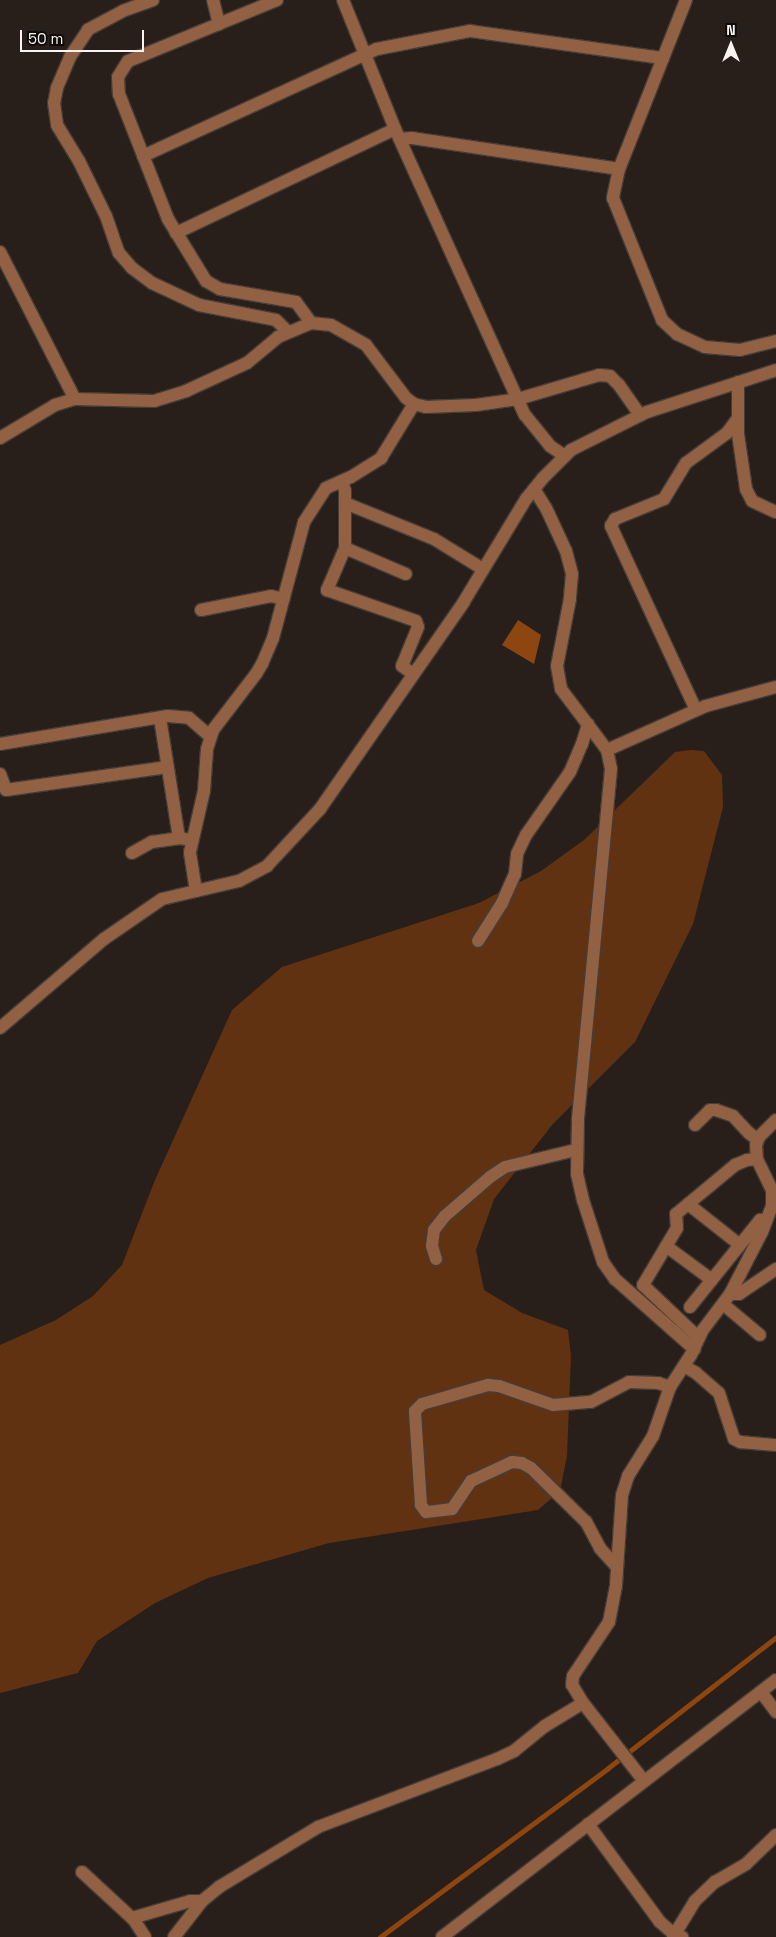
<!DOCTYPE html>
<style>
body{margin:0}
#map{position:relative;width:776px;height:1937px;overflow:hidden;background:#291f1a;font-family:"Space Grotesk",sans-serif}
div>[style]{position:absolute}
.green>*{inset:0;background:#613211}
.water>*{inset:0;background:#8d460f}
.stream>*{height:5px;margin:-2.5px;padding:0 2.5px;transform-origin:2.5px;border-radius:2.5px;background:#8d460f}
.roads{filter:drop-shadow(1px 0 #463d38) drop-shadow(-1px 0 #463d38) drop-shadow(0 1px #463d38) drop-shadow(0 -1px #463d38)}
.minor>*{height:12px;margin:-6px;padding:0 6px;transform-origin:6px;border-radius:6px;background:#926042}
.tertiary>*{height:12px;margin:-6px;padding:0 6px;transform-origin:6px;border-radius:6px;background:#926042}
span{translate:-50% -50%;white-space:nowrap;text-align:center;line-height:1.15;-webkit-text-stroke:4px #0e0a08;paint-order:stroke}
.north{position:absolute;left:706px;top:20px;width:50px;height:50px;-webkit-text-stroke:4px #0e0a08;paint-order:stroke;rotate:0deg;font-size:14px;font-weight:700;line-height:20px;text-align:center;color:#faf3ef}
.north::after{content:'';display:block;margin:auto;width:18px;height:22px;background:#faf3ef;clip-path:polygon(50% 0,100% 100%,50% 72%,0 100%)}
.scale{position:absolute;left:20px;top:30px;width:124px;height:22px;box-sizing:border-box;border:2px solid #faf3ef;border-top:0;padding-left:6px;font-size:15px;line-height:18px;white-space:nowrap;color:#faf3ef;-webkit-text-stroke:4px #0e0a08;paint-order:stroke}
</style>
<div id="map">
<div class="green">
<div style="clip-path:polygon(691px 750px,704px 751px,722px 775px,723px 807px,693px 924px,635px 1042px,552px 1125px,494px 1199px,476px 1250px,484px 1290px,522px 1313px,568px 1330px,571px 1356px,567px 1456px,560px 1491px,538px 1510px,329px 1543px,208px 1578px,155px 1603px,97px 1641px,78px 1673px,0 1693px,0 1345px,56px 1320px,93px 1296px,122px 1265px,155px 1180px,232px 1010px,282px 967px,479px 903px,541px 871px,584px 840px,675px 752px)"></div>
</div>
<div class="water">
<div style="clip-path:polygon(518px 620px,541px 635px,534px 664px,502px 645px)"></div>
</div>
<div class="stream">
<div style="left:380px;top:1937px;width:284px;rotate:-36.5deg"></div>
<div style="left:608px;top:1768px;width:213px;rotate:-37.9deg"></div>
</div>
<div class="roads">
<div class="minor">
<div style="left:153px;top:0;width:32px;rotate:160deg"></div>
<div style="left:123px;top:11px;width:40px;rotate:152deg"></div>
<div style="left:88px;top:30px;width:32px;rotate:124deg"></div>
<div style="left:70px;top:57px;width:34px;rotate:113deg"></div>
<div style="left:57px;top:88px;width:15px;rotate:101deg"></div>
<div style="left:54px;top:103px;width:22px;rotate:82deg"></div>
<div style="left:57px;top:125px;width:42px;rotate:58.6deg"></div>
<div style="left:79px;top:161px;width:61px;rotate:63.9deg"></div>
<div style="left:106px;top:216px;width:39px;rotate:71deg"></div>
<div style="left:119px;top:253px;width:20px;rotate:49deg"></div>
<div style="left:132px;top:268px;width:25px;rotate:37deg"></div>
<div style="left:152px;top:283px;width:52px;rotate:25.1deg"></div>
<div style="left:199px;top:305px;width:78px;rotate:11deg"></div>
<div style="left:276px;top:320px;width:17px;rotate:45deg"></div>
<div style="left:213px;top:0;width:25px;rotate:76deg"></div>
<div style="left:277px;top:0;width:161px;rotate:157.7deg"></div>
<div style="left:128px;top:61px;width:19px;rotate:122deg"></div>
<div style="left:118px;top:77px;width:17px;rotate:87deg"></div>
<div style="left:119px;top:94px;width:134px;rotate:68.6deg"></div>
<div style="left:168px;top:219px;width:73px;rotate:58.5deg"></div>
<div style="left:206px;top:281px;width:16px;rotate:30deg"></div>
<div style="left:220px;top:289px;width:77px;rotate:9.7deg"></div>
<div style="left:296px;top:302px;width:26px;rotate:54deg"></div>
<div style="left:343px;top:0;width:139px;rotate:68deg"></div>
<div style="left:395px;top:129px;width:314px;rotate:65.6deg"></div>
<div style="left:525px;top:415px;width:40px;rotate:51deg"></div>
<div style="left:550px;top:446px;width:18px;rotate:34deg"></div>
<div style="left:686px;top:0;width:182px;rotate:111.6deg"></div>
<div style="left:619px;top:169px;width:30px;rotate:102deg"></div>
<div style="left:613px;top:198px;width:131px;rotate:68.1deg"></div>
<div style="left:662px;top:320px;width:21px;rotate:43deg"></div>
<div style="left:677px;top:334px;width:31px;rotate:25deg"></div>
<div style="left:705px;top:347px;width:35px;rotate:5deg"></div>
<div style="left:740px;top:350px;width:37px;rotate:-14deg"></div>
<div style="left:400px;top:139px;width:12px;rotate:-5deg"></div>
<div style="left:412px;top:138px;width:209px;rotate:8.5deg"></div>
<div style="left:143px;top:156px;width:257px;rotate:-24.6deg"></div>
<div style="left:377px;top:49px;width:95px;rotate:-11deg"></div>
<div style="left:470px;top:31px;width:195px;rotate:8deg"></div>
<div style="left:176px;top:233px;width:242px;rotate:-25.4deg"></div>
<div style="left:0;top:252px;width:165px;rotate:63deg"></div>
<div style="left:738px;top:382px;width:52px;rotate:90deg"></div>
<div style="left:738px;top:434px;width:56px;rotate:81.7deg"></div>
<div style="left:746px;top:489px;width:13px;rotate:63deg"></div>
<div style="left:752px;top:501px;width:26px;rotate:25deg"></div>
<div style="left:0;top:438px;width:64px;rotate:-31deg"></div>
<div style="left:55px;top:405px;width:21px;rotate:-17deg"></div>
<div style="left:75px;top:399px;width:79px;rotate:1.5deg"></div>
<div style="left:154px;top:401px;width:34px;rotate:-17deg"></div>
<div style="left:186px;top:391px;width:67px;rotate:-24.7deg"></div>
<div style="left:247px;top:363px;width:40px;rotate:-40deg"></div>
<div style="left:278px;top:337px;width:36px;rotate:-23deg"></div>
<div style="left:311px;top:323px;width:20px;rotate:6deg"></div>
<div style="left:331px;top:325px;width:40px;rotate:29.7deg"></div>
<div style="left:366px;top:345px;width:66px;rotate:53deg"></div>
<div style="left:406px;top:398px;width:10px;rotate:37deg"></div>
<div style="left:414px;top:404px;width:12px;rotate:14deg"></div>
<div style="left:426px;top:407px;width:50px;rotate:-2.3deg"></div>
<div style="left:476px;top:405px;width:42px;rotate:-8.1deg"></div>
<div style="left:518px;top:399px;width:84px;rotate:-16.5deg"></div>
<div style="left:599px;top:375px;width:11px;rotate:5deg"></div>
<div style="left:610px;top:376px;width:13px;rotate:45deg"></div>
<div style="left:619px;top:385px;width:37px;rotate:55deg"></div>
<div style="left:342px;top:481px;width:10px;rotate:73deg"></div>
<div style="left:345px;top:491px;width:57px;rotate:90deg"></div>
<div style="left:345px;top:548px;width:46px;rotate:113.2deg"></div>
<div style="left:327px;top:590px;width:94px;rotate:19.2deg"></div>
<div style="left:416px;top:621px;width:6px;rotate:72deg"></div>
<div style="left:418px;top:627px;width:42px;rotate:112.3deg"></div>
<div style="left:402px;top:666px;width:14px;rotate:36deg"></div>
<div style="left:534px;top:489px;width:22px;rotate:58deg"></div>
<div style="left:546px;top:508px;width:47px;rotate:65.1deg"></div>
<div style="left:566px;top:551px;width:24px;rotate:75deg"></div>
<div style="left:572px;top:574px;width:25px;rotate:95deg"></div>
<div style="left:570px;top:599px;width:68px;rotate:101deg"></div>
<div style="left:557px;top:666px;width:23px;rotate:80deg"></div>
<div style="left:561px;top:689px;width:76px;rotate:53deg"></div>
<div style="left:607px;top:750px;width:19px;rotate:78deg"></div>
<div style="left:611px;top:769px;width:353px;rotate:95.4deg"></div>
<div style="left:578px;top:1120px;width:54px;rotate:91.1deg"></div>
<div style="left:577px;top:1174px;width:27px;rotate:77deg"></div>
<div style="left:583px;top:1200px;width:65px;rotate:72.1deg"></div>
<div style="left:603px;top:1262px;width:21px;rotate:55deg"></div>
<div style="left:615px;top:1279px;width:106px;rotate:41.5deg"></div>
<div style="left:345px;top:503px;width:96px;rotate:22deg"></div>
<div style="left:434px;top:539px;width:57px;rotate:31.5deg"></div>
<div style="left:345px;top:548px;width:66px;rotate:23.1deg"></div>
<div style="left:201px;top:610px;width:71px;rotate:-11.3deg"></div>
<div style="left:271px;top:596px;width:13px;rotate:13deg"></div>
<div style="left:696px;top:710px;width:203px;rotate:-114.8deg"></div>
<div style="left:611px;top:526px;width:8px;rotate:-60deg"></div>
<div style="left:615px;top:519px;width:53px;rotate:-22.2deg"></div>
<div style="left:664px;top:499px;width:42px;rotate:-58.6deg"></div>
<div style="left:686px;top:463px;width:51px;rotate:-36.2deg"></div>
<div style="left:727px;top:433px;width:17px;rotate:-54deg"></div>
<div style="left:160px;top:718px;width:121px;rotate:81deg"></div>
<div style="left:0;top:744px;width:170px;rotate:-9.5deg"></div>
<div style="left:168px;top:716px;width:21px;rotate:5deg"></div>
<div style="left:189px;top:718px;width:28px;rotate:41deg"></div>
<div style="left:607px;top:750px;width:108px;rotate:-24deg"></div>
<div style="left:706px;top:706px;width:73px;rotate:-15.2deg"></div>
<div style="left:0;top:774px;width:17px;rotate:69deg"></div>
<div style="left:6px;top:790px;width:163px;rotate:-8.1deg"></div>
<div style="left:132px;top:853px;width:23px;rotate:-29deg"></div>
<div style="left:152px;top:842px;width:27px;rotate:-8deg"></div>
<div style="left:179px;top:838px;width:6px;rotate:9deg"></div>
<div style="left:196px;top:891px;width:39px;rotate:-99deg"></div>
<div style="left:190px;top:852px;width:63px;rotate:-77.1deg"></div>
<div style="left:204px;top:791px;width:42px;rotate:-85.9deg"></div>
<div style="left:207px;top:749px;width:20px;rotate:-72deg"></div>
<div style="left:213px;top:730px;width:71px;rotate:-52.5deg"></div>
<div style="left:256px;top:674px;width:12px;rotate:-59deg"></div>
<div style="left:262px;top:664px;width:28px;rotate:-67deg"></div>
<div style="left:273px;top:638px;width:120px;rotate:-75deg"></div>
<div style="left:304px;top:522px;width:40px;rotate:-57.1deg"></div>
<div style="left:326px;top:488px;width:27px;rotate:-24deg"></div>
<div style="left:351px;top:477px;width:36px;rotate:-32deg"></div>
<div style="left:381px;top:458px;width:63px;rotate:-58.6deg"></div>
<div style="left:478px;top:941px;width:45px;rotate:-57.7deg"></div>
<div style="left:502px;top:903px;width:32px;rotate:-66deg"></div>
<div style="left:515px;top:874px;width:20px;rotate:-84deg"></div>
<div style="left:517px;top:854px;width:21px;rotate:-65deg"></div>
<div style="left:526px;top:835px;width:77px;rotate:-55.1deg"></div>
<div style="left:570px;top:772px;width:30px;rotate:-67deg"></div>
<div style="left:582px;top:744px;width:21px;rotate:-73deg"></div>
<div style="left:695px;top:1125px;width:21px;rotate:-45deg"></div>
<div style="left:710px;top:1110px;width:6px"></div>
<div style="left:716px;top:1110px;width:18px;rotate:19deg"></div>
<div style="left:733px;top:1116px;width:23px;rotate:47deg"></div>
<div style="left:749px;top:1133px;width:11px;rotate:38deg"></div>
<div style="left:688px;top:1204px;width:66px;rotate:38.3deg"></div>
<div style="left:666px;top:1246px;width:57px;rotate:36.5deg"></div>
<div style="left:436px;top:1259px;width:14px;rotate:-107deg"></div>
<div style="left:432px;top:1246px;width:16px;rotate:-83deg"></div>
<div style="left:434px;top:1230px;width:18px;rotate:-52deg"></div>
<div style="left:445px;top:1216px;width:60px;rotate:-40.9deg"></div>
<div style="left:490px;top:1177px;width:18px;rotate:-34deg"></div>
<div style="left:505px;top:1167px;width:73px;rotate:-13.5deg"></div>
<div style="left:730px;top:1294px;width:9px"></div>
<div style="left:739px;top:1294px;width:45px;rotate:-34deg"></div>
<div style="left:723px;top:1304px;width:48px;rotate:40deg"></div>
<div style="left:690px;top:1307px;width:112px;rotate:-51.2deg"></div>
<div style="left:760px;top:1220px;width:6px;rotate:9deg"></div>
<div style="left:699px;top:1338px;width:77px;rotate:-136.6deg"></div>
<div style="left:643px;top:1285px;width:66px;rotate:-59.2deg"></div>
<div style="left:677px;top:1228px;width:14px;rotate:-94deg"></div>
<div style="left:676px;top:1214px;width:77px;rotate:-39.7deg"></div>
<div style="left:735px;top:1165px;width:13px;rotate:-23deg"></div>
<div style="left:747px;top:1160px;width:10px;rotate:-6deg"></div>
<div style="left:684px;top:1366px;width:14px;rotate:30deg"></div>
<div style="left:696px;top:1373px;width:30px;rotate:41deg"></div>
<div style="left:719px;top:1393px;width:48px;rotate:71.9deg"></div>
<div style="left:734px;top:1439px;width:7px;rotate:27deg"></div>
<div style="left:740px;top:1442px;width:36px;rotate:5deg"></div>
<div style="left:616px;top:1566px;width:24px;rotate:-132deg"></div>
<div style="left:600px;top:1548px;width:30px;rotate:-118deg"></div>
<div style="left:586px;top:1522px;width:77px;rotate:-135.5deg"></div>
<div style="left:531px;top:1468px;width:10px;rotate:-151deg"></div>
<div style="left:522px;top:1463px;width:10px;rotate:-174deg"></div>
<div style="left:512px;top:1462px;width:45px;rotate:155.1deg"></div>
<div style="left:471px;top:1481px;width:34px;rotate:124deg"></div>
<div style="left:452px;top:1509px;width:26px;rotate:173deg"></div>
<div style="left:426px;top:1512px;width:9px;rotate:-126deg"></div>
<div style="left:421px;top:1505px;width:94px;rotate:-93.7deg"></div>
<div style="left:415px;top:1411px;width:10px;rotate:-45deg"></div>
<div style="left:422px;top:1404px;width:69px;rotate:-16.1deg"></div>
<div style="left:488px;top:1385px;width:11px;rotate:5deg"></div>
<div style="left:499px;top:1386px;width:57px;rotate:19.4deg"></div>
<div style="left:553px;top:1405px;width:38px;rotate:-5deg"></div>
<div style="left:591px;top:1402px;width:43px;rotate:-27.8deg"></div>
<div style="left:629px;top:1382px;width:29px;rotate:2deg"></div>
<div style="left:658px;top:1383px;width:13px;rotate:18deg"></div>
<div style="left:761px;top:1692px;width:25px;rotate:53deg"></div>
<div style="left:644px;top:1781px;width:99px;rotate:-128deg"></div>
<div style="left:583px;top:1703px;width:21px;rotate:-121deg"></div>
<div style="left:572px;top:1685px;width:9px;rotate:-84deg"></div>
<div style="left:573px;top:1676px;width:65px;rotate:-56.3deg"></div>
<div style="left:609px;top:1622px;width:38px;rotate:-79deg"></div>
<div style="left:616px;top:1585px;width:90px;rotate:-86.2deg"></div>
<div style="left:622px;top:1495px;width:20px;rotate:-72deg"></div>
<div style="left:628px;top:1476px;width:47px;rotate:-58deg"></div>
<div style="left:653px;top:1436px;width:52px;rotate:-70.9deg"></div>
<div style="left:670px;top:1387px;width:38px;rotate:-57deg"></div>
<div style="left:691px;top:1355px;width:26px;rotate:-65deg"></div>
<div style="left:702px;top:1331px;width:46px;rotate:-52.9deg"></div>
<div style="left:730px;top:1294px;width:70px;rotate:-62.7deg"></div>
<div style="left:762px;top:1232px;width:28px;rotate:-69deg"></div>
<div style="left:772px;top:1206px;width:16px;rotate:-90deg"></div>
<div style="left:772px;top:1190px;width:34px;rotate:-116deg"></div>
<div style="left:757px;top:1159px;width:14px;rotate:-94deg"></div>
<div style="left:756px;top:1145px;width:9px;rotate:-69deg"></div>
<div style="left:759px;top:1137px;width:24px;rotate:-45deg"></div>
<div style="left:588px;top:1824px;width:122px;rotate:53.7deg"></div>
<div style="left:660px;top:1922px;width:18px;rotate:41deg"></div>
<div style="left:674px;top:1934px;width:9px;rotate:21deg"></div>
<div style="left:82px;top:1872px;width:71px;rotate:42.7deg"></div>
<div style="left:134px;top:1920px;width:20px;rotate:57deg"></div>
<div style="left:132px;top:1918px;width:60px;rotate:-16.3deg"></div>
<div style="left:190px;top:1901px;width:12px"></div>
<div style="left:174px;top:1937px;width:46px;rotate:-52.1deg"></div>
<div style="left:202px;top:1901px;width:22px;rotate:-39deg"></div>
<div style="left:219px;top:1887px;width:116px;rotate:-31.2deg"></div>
<div style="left:318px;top:1827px;width:191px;rotate:-20.8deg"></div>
<div style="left:497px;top:1759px;width:19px;rotate:-25deg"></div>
<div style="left:514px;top:1751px;width:40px;rotate:-39deg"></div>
<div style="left:545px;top:1726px;width:44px;rotate:-31.2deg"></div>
<div style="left:442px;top:1937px;width:421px;rotate:-37.6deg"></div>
<div style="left:673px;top:1937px;width:42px;rotate:-58.6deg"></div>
<div style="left:695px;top:1901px;width:28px;rotate:-44deg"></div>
<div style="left:715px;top:1882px;width:36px;rotate:-30deg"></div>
<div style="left:746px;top:1864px;width:42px;rotate:-44deg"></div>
</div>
<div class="tertiary">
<div style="left:0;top:1028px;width:137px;rotate:-40.6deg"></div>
<div style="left:104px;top:939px;width:70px;rotate:-34.6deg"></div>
<div style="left:162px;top:899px;width:79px;rotate:-13.2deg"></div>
<div style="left:239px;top:881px;width:32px;rotate:-28deg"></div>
<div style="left:267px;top:866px;width:78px;rotate:-47.1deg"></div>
<div style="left:320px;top:809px;width:251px;rotate:-55.2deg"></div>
<div style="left:463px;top:603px;width:122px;rotate:-58.8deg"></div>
<div style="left:526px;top:499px;width:27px;rotate:-51deg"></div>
<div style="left:543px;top:478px;width:40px;rotate:-45deg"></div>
<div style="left:571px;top:450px;width:85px;rotate:-26.6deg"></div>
<div style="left:647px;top:412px;width:136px;rotate:-18deg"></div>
</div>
</div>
<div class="north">N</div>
<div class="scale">50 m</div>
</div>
